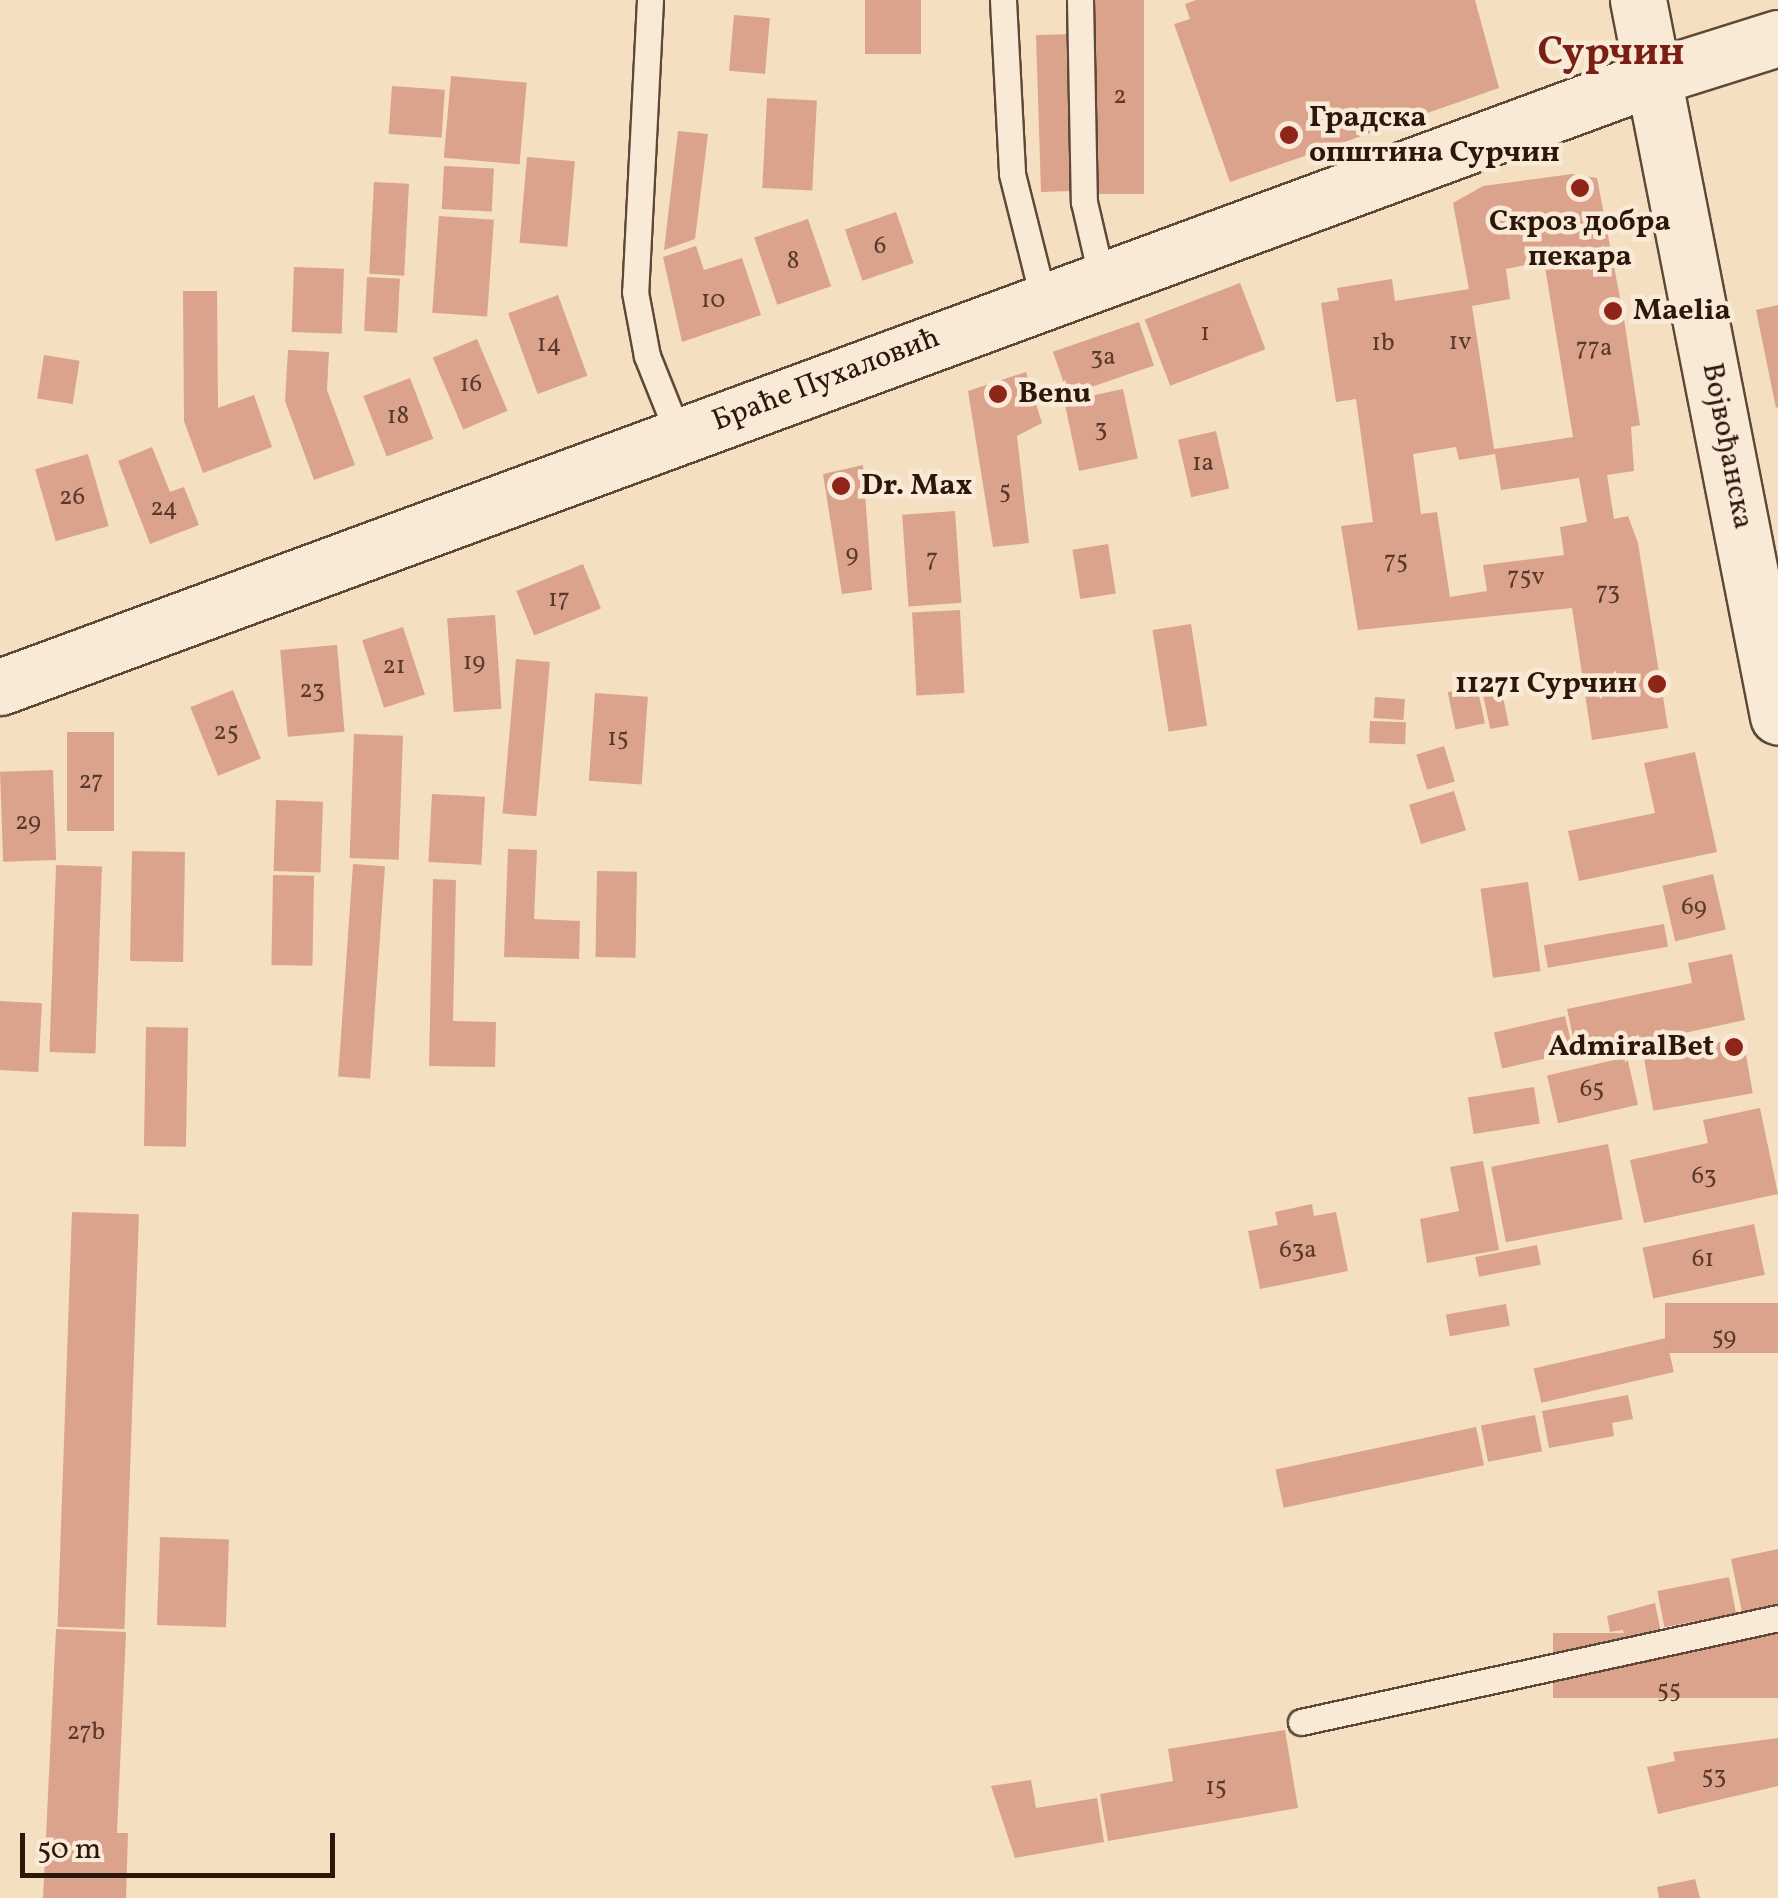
<!DOCTYPE html>
<meta charset="utf-8">
<style>
body{margin:0}
#map{position:relative;width:1778px;height:1898px;overflow:hidden;background:#f4dfc1;font-family:Vollkorn,serif}
div>[style]{position:absolute}
.building>*{inset:0;background:#dba38c;transform-origin:0 0}
.roads{filter:drop-shadow(2px 0 #5f4838) drop-shadow(-2px 0 #5f4838) drop-shadow(0 2px #5f4838) drop-shadow(0 -2px #5f4838)}
.service>*{height:25px;margin:-12.5px;padding:0 12.5px;transform-origin:12.5px;border-radius:12.5px;background:#f8ead7}
.tertiary>*{height:55px;margin:-27.5px;padding:0 27.5px;transform-origin:27.5px;border-radius:27.5px;background:#f8ead7}
.secondary>*{height:55px;margin:-27.5px;padding:0 27.5px;transform-origin:27.5px;border-radius:27.5px;background:#f8ead7}
.dots>*{width:28px;height:28px;translate:-50% -50%;box-sizing:border-box;border:5px solid #f8ead7;border-radius:50%}
span{translate:-50% -50%;white-space:nowrap;text-align:center;line-height:1.15;-webkit-text-stroke:9px #f8ead7;paint-order:stroke}
.number-label{font-size:25px;color:#58392a}
.number-label span{-webkit-text-stroke-width:0}
.poi-label{font-size:30px;color:#2d160a;font-weight:700}
.left{translate:0 -50%;text-align:left}
.right{translate:-100% -50%;text-align:right}
.street-label{font-size:30px;color:#2d160a}
.district-label{font-size:40px;color:#7a1f14;font-weight:700}
.scale{position:absolute;left:20px;top:1833px;width:315px;height:45px;box-sizing:border-box;border:5px solid #2d160a;border-top:0;padding-left:12px;font-size:30px;line-height:35px;white-space:nowrap;color:#2d160a;-webkit-text-stroke:8px #f8ead7;paint-order:stroke}
</style>
<div id="map">
<div class="building">
<div style="left:865px;top:0;width:56px;height:54px"></div>
<div style="left:1095px;top:0;width:49px;height:194px"></div>
<div style="clip-path:polygon(1196px 0,1475px 0,1499px 88px,1230px 182px,1174px 24px,1190px 19px,1185px 4px)"></div>
<div style="left:734px;top:15px;width:36px;height:56px;rotate:5deg"></div>
<div style="clip-path:polygon(1074px 34px,1072px 191px,1041px 192px,1036px 35px)"></div>
<div style="left:451px;top:76px;width:76px;height:82px;rotate:5deg"></div>
<div style="left:392px;top:86px;width:53px;height:48px;rotate:4deg"></div>
<div style="left:767px;top:98px;width:50px;height:90px;rotate:3deg"></div>
<div style="clip-path:polygon(678px 131px,708px 134px,695px 239px,664px 250px)"></div>
<div style="left:527px;top:157px;width:48px;height:86px;rotate:5deg"></div>
<div style="left:444px;top:166px;width:50px;height:43px;rotate:3deg"></div>
<div style="clip-path:polygon(evenodd,1572px 174px,1597px 178px,1624px 319px,1640px 425px,1631px 427px,1634px 471px,1607px 475px,1614px 519px,1628px 516px,1638px 543px,1668px 728px,1592px 740px,1572px 608px,1358px 630px,1341px 526px,1373px 522px,1356px 399px,1336px 402px,1321px 303px,1339px 300px,1337px 288px,1392px 279px,1395px 301px,1469px 289px,1453px 203px,1483px 186px,1572px 174px,1544px 261px,1573px 437px,1494px 449px,1472px 306px,1510px 299px,1506px 269px,1544px 261px,1572px 174px,1456px 447px,1459px 460px,1495px 454px,1501px 490px,1579px 478px,1587px 522px,1560px 527px,1564px 555px,1483px 565px,1487px 591px,1450px 597px,1437px 512px,1421px 514px,1413px 454px,1456px 447px)"></div>
<div style="left:374px;top:182px;width:35px;height:92px;rotate:3deg"></div>
<div style="left:896px;top:212px;width:54px;height:54px;rotate:71deg"></div>
<div style="left:439px;top:216px;width:55px;height:97px;rotate:4deg"></div>
<div style="left:808px;top:219px;width:71px;height:57px;rotate:71deg"></div>
<div style="clip-path:polygon(696px 246px,704px 270px,742px 258px,761px 315px,682px 342px,663px 257px)"></div>
<div style="left:294px;top:267px;width:50px;height:65px;rotate:2deg"></div>
<div style="left:367px;top:277px;width:33px;height:54px;rotate:3deg"></div>
<div style="left:1240px;top:283px;width:71px;height:102px;rotate:69deg"></div>
<div style="clip-path:polygon(183px 291px,217px 291px,218px 408px,254px 395px,272px 447px,203px 473px,184px 421px)"></div>
<div style="left:558px;top:295px;width:86px;height:53px;rotate:70deg"></div>
<div style="clip-path:polygon(1778px 305px,1778px 407px,1776px 408px,1756px 310px)"></div>
<div style="left:1139px;top:322px;width:46px;height:91px;rotate:71deg"></div>
<div style="left:477px;top:339px;width:78px;height:48px;rotate:67deg"></div>
<div style="clip-path:polygon(288px 350px,329px 352px,327px 390px,355px 465px,314px 480px,285px 401px)"></div>
<div style="left:44px;top:355px;width:36px;height:44px;rotate:9deg"></div>
<div style="clip-path:polygon(1026px 372px,1042px 423px,1017px 436px,1029px 543px,993px 547px,968px 391px)"></div>
<div style="left:410px;top:378px;width:65px;height:50px;rotate:69deg"></div>
<div style="left:1123px;top:389px;width:71px;height:60px;rotate:78deg"></div>
<div style="left:1216px;top:431px;width:59px;height:39px;rotate:77deg"></div>
<div style="clip-path:polygon(152px 447px,170px 492px,184px 487px,199px 525px,150px 544px,118px 461px)"></div>
<div style="left:88px;top:454px;width:75px;height:55px;rotate:74deg"></div>
<div style="clip-path:polygon(863px 465px,872px 590px,842px 594px,823px 474px)"></div>
<div style="left:955px;top:511px;width:92px;height:53px;rotate:86deg"></div>
<div style="left:1108px;top:544px;width:50px;height:36px;rotate:81deg"></div>
<div style="left:583px;top:564px;width:48px;height:72px;rotate:68deg"></div>
<div style="left:960px;top:610px;width:83px;height:48px;rotate:87deg"></div>
<div style="left:495px;top:615px;width:94px;height:48px;rotate:86deg"></div>
<div style="left:1191px;top:624px;width:103px;height:39px;rotate:81deg"></div>
<div style="left:403px;top:627px;width:71px;height:43px;rotate:72deg"></div>
<div style="left:337px;top:645px;width:87px;height:57px;rotate:85deg"></div>
<div style="left:516px;top:659px;width:34px;height:155px;rotate:5deg"></div>
<div style="left:1477px;top:686px;width:38px;height:30px;rotate:78deg"></div>
<div style="left:1501px;top:688px;width:38px;height:19px;rotate:78deg"></div>
<div style="left:233px;top:690px;width:74px;height:46px;rotate:68deg"></div>
<div style="left:595px;top:693px;width:53px;height:88px;rotate:4deg"></div>
<div style="left:1375px;top:697px;width:30px;height:21px;rotate:4deg"></div>
<div style="left:1370px;top:721px;width:36px;height:22px;rotate:2deg"></div>
<div style="left:67px;top:732px;width:47px;height:99px"></div>
<div style="left:354px;top:734px;width:49px;height:124px;rotate:2deg"></div>
<div style="left:1444px;top:746px;width:37px;height:29px;rotate:73deg"></div>
<div style="clip-path:polygon(1695px 752px,1717px 852px,1579px 881px,1568px 831px,1655px 813px,1644px 763px)"></div>
<div style="left:53px;top:770px;width:90px;height:53px;rotate:88deg"></div>
<div style="left:1454px;top:791px;width:41px;height:47px;rotate:73deg"></div>
<div style="left:432px;top:794px;width:53px;height:68px;rotate:3deg"></div>
<div style="left:276px;top:800px;width:47px;height:71px;rotate:2deg"></div>
<div style="clip-path:polygon(508px 849px,537px 850px,534px 919px,580px 921px,579px 959px,504px 957px)"></div>
<div style="left:132px;top:851px;width:53px;height:110px;rotate:1deg"></div>
<div style="left:353px;top:864px;width:32px;height:213px;rotate:4deg"></div>
<div style="left:56px;top:865px;width:46px;height:187px;rotate:2deg"></div>
<div style="left:597px;top:871px;width:40px;height:86px;rotate:1deg"></div>
<div style="left:1713px;top:874px;width:57px;height:52px;rotate:77deg"></div>
<div style="left:273px;top:875px;width:41px;height:90px;rotate:1deg"></div>
<div style="clip-path:polygon(433px 879px,456px 880px,453px 1021px,496px 1022px,495px 1067px,429px 1066px)"></div>
<div style="left:1528px;top:882px;width:90px;height:48px;rotate:82deg"></div>
<div style="left:1664px;top:924px;width:23px;height:122px;rotate:80deg"></div>
<div style="clip-path:polygon(1732px 954px,1745px 1020px,1577px 1056px,1567px 1009px,1692px 983px,1688px 963px)"></div>
<div style="left:0;top:1001px;width:42px;height:69px;rotate:3deg"></div>
<div style="left:1565px;top:1016px;width:37px;height:73px;rotate:77deg"></div>
<div style="left:146px;top:1027px;width:42px;height:119px;rotate:1deg"></div>
<div style="left:1743px;top:1038px;width:56px;height:101px;rotate:80deg"></div>
<div style="left:1627px;top:1057px;width:49px;height:82px;rotate:77deg"></div>
<div style="left:1534px;top:1087px;width:37px;height:67px;rotate:81deg"></div>
<div style="clip-path:polygon(1760px 1108px,1778px 1194px,1644px 1223px,1630px 1160px,1708px 1143px,1703px 1120px)"></div>
<div style="left:1608px;top:1144px;width:77px;height:119px;rotate:79deg"></div>
<div style="clip-path:polygon(1483px 1161px,1499px 1250px,1427px 1263px,1420px 1219px,1459px 1211px,1450px 1167px)"></div>
<div style="clip-path:polygon(1312px 1204px,1314px 1216px,1336px 1212px,1348px 1271px,1260px 1289px,1248px 1231px,1278px 1225px,1275px 1212px)"></div>
<div style="left:72px;top:1212px;width:67px;height:415px;rotate:2deg"></div>
<div style="left:1754px;top:1224px;width:52px;height:114px;rotate:78deg"></div>
<div style="left:1537px;top:1245px;width:20px;height:63px;rotate:79deg"></div>
<div style="left:1778px;top:1303px;width:50px;height:113px;rotate:90deg"></div>
<div style="left:1506px;top:1304px;width:22px;height:61px;rotate:80deg"></div>
<div style="left:1666px;top:1338px;width:35px;height:136px;rotate:77deg"></div>
<div style="clip-path:polygon(1628px 1395px,1633px 1419px,1612px 1423px,1614px 1436px,1549px 1448px,1542px 1411px)"></div>
<div style="left:1535px;top:1415px;width:37px;height:55px;rotate:79deg"></div>
<div style="left:1476px;top:1427px;width:39px;height:205px;rotate:78deg"></div>
<div style="left:160px;top:1537px;width:69px;height:88px;rotate:2deg"></div>
<div style="clip-path:polygon(1778px 1549px,1778px 1604px,1742px 1612px,1731px 1559px)"></div>
<div style="left:1729px;top:1577px;width:37px;height:73px;rotate:79deg"></div>
<div style="clip-path:polygon(1655px 1603px,1661px 1633px,1625px 1640px,1623px 1630px,1610px 1632px,1607px 1616px)"></div>
<div style="clip-path:polygon(56px 1629px,126px 1632px,117px 1833px,128px 1833px,126px 1898px,43px 1898px)"></div>
<div style="left:1778px;top:1633px;width:65px;height:225px;rotate:90deg"></div>
<div style="clip-path:polygon(1285px 1730px,1298px 1808px,1108px 1841px,1100px 1794px,1173px 1781px,1168px 1749px)"></div>
<div style="clip-path:polygon(1778px 1738px,1778px 1786px,1658px 1814px,1647px 1767px,1675px 1761px,1673px 1752px)"></div>
<div style="clip-path:polygon(1031px 1780px,1036px 1808px,1097px 1798px,1104px 1842px,1015px 1858px,991px 1786px)"></div>
<div style="clip-path:polygon(1695px 1879px,1700px 1898px,1659px 1898px,1657px 1887px)"></div>
</div>
<div class="roads">
<div class="service">
<div style="left:650px;top:0;width:292px;rotate:92.9deg"></div>
<div style="left:635px;top:292px;width:65px;rotate:79.4deg"></div>
<div style="left:647px;top:356px;width:86px;rotate:68.2deg"></div>
<div style="left:1003px;top:0;width:174px;rotate:87deg"></div>
<div style="left:1012px;top:174px;width:127px;rotate:75.9deg"></div>
<div style="left:1080px;top:0;width:202px;rotate:88.9deg"></div>
<div style="left:1084px;top:202px;width:75px;rotate:76.9deg"></div>
<div style="left:1301px;top:1722px;width:488px;rotate:-12.3deg"></div>
</div>
<div class="tertiary">
<div style="left:1654px;top:77px;width:130px;rotate:-17.5deg"></div>
</div>
<div class="secondary">
<div style="left:1638px;top:0;width:730px;rotate:78.94deg"></div>
<div style="left:0;top:687px;width:1763px;rotate:-20.24deg"></div>
</div>
</div>
<div class="dots">
<div style="left:1289px;top:135px;background:#8f2418"></div>
<div style="left:1580px;top:188px;background:#8f2418"></div>
<div style="left:1613px;top:311px;background:#8f2418"></div>
<div style="left:998px;top:394px;background:#8f2418"></div>
<div style="left:841px;top:486px;background:#8f2418"></div>
<div style="left:1657px;top:684px;background:#8f2418"></div>
<div style="left:1734px;top:1047px;background:#8f2418"></div>
</div>
<div class="number-label">
<span style="left:1120px;top:97px">2</span>
<span style="left:880px;top:247px">6</span>
<span style="left:793px;top:262px">8</span>
<span style="left:713px;top:301px">10</span>
<span style="left:1205px;top:334px">1</span>
<span style="left:1460px;top:343px">1v</span>
<span style="left:1383px;top:344px">1b</span>
<span style="left:549px;top:345px">14</span>
<span style="left:1594px;top:349px">77a</span>
<span style="left:1103px;top:358px">3a</span>
<span style="left:471px;top:385px">16</span>
<span style="left:398px;top:417px">18</span>
<span style="left:1101px;top:430px">3</span>
<span style="left:1203px;top:464px">1a</span>
<span style="left:1005px;top:492px">5</span>
<span style="left:72px;top:498px">26</span>
<span style="left:164px;top:509px">24</span>
<span style="left:852px;top:555px">9</span>
<span style="left:932px;top:560px">7</span>
<span style="left:1396px;top:562px">75</span>
<span style="left:1526px;top:578px">75v</span>
<span style="left:1608px;top:593px">73</span>
<span style="left:559px;top:600px">17</span>
<span style="left:474px;top:663px">19</span>
<span style="left:394px;top:667px">21</span>
<span style="left:312px;top:691px">23</span>
<span style="left:226px;top:733px">25</span>
<span style="left:618px;top:739px">15</span>
<span style="left:91px;top:782px">27</span>
<span style="left:28px;top:823px">29</span>
<span style="left:1694px;top:908px">69</span>
<span style="left:1592px;top:1090px">65</span>
<span style="left:1704px;top:1177px">63</span>
<span style="left:1298px;top:1251px">63a</span>
<span style="left:1703px;top:1260px">61</span>
<span style="left:1724px;top:1338px">59</span>
<span style="left:1669px;top:1691px">55</span>
<span style="left:86px;top:1733px">27b</span>
<span style="left:1714px;top:1777px">53</span>
<span style="left:1216px;top:1788px">15</span>
</div>
<div class="poi-label">
<span class="left" style="left:1309px;top:135px">Градска<br>општина Сурчин</span>
<span style="left:1580px;top:239px">Скроз добра<br>пекара</span>
<span class="left" style="left:1633px;top:311px">Maelia</span>
<span class="left" style="left:1018px;top:394px">Benu</span>
<span class="left" style="left:861px;top:486px">Dr. Max</span>
<span class="right" style="left:1637px;top:684px">11271 Сурчин</span>
<span class="right" style="left:1714px;top:1047px">AdmiralBet</span>
</div>
<div class="street-label">
<span style="left:826px;top:380px;rotate:-21deg">Браће Пухаловић</span>
<span style="left:1727px;top:446px;rotate:79deg">Војвођанска</span>
</div>
<div class="district-label">
<span style="left:1611px;top:54px">Сурчин</span>
</div>
<div class="scale">50 m</div>
</div>
